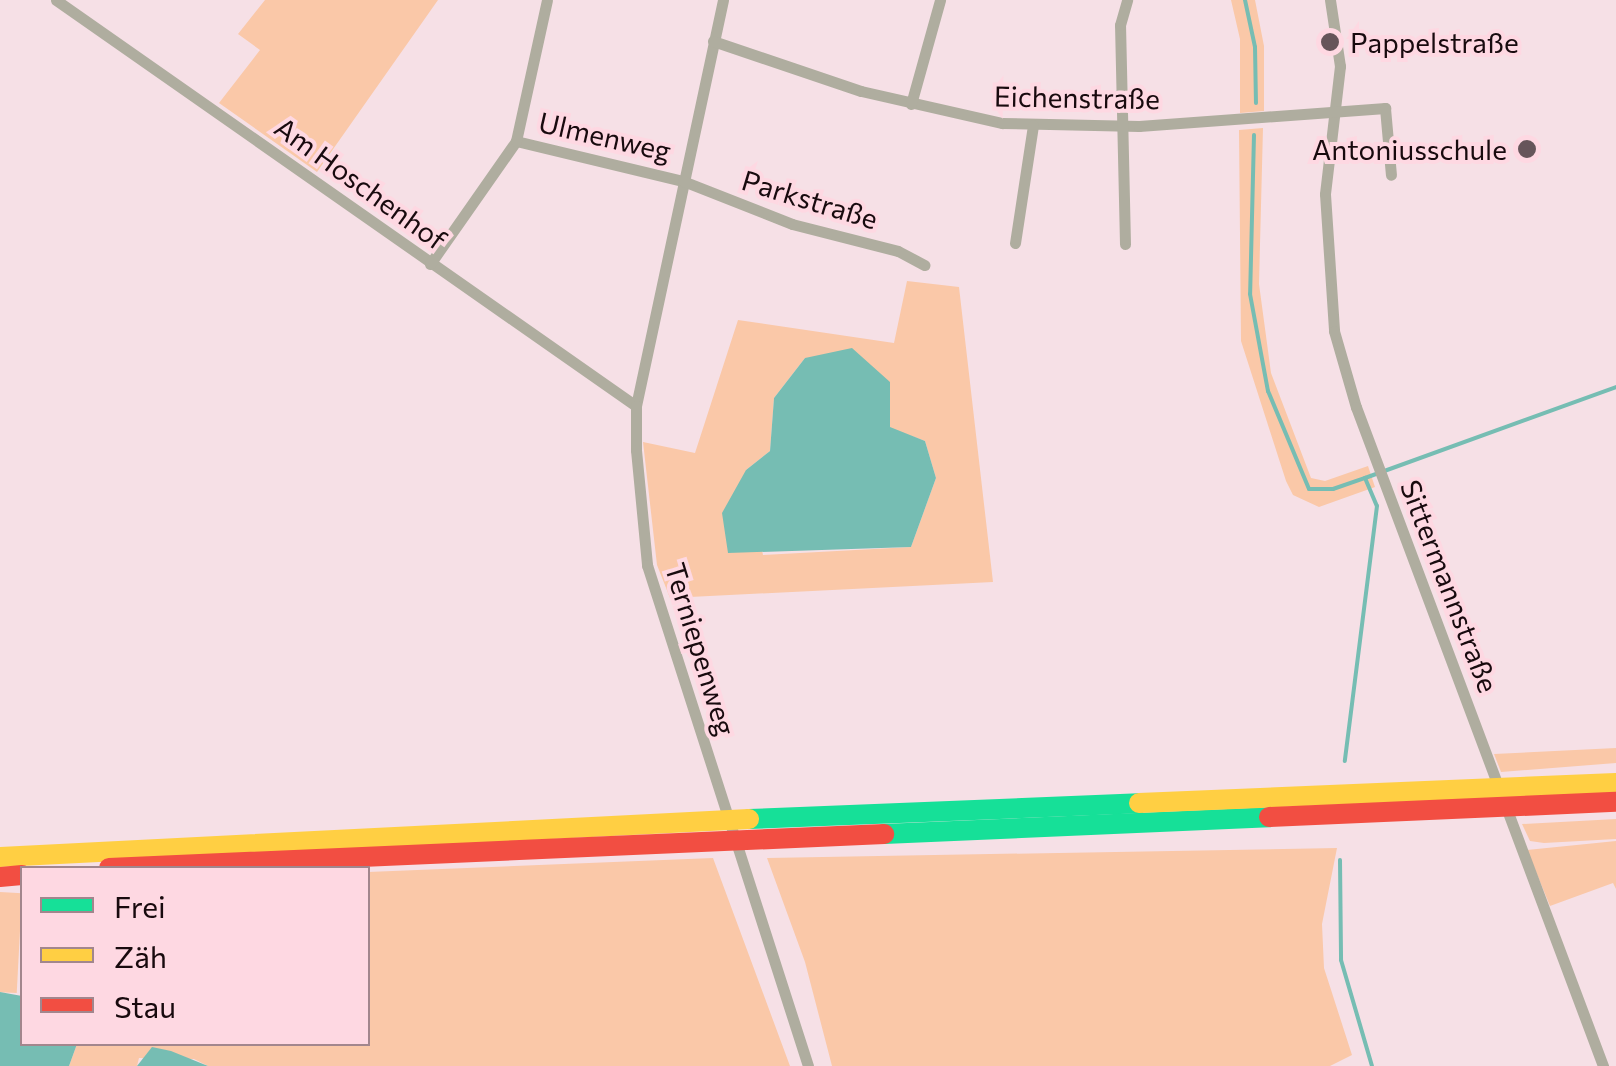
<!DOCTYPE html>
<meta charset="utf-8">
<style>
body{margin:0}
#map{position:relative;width:1616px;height:1066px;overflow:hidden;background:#f6e0e6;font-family:Commissioner,sans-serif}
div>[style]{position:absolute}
.green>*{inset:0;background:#fac8a8;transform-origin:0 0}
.water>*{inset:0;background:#76bdb3}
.stream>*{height:4px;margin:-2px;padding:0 2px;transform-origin:2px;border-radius:2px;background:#76bdb3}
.street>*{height:11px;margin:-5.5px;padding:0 5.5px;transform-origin:5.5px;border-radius:5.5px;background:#afad9f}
.fast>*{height:20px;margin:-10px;padding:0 10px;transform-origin:10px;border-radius:10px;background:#16e098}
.slow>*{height:20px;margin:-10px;padding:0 10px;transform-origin:10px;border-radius:10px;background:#ffcf43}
.jam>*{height:20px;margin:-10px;padding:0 10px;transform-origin:10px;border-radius:10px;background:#f24e42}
.dots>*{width:28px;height:28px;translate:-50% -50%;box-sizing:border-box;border:5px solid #fed8e2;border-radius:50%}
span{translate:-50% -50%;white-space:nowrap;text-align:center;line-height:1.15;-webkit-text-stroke:8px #fed8e2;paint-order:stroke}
.poi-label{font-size:28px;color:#180a0e}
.left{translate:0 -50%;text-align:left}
.right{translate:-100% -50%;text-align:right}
.street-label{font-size:28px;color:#180a0e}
.legend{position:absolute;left:20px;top:866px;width:350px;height:180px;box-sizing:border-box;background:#fed8e2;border:2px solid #a2868d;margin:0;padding:12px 18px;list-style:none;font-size:30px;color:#180a0e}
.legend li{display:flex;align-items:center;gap:20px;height:50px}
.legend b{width:50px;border:2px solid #a2868d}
</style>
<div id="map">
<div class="green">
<div style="clip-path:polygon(265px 0,438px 0,317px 172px,219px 103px,260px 50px,238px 34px)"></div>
<div style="clip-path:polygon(1231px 0,1255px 0,1264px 46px,1264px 111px,1240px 113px,1240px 39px)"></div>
<div style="clip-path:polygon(1263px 128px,1259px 284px,1271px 373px,1311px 478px,1325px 481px,1368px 466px,1375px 487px,1319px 507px,1293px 495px,1286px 481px,1241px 341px,1239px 130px)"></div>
<div style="clip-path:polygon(evenodd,907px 281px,959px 287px,993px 582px,670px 598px,657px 565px,643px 442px,695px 453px,738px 320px,894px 343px,907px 281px,805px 358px,890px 428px,925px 441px,936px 478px,911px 547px,763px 555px,746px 470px,770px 451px,774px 398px,805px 358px)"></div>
<div style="clip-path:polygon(1616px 748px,1616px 763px,1501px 772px,1494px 754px)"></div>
<div style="clip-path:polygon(1616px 819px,1616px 839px,1544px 843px,1530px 841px,1522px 824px)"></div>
<div style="clip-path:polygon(1616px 841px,1616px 889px,1613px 883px,1550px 906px,1527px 850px)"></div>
<div style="clip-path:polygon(1337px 848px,1322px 924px,1324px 968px,1352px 1055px,1330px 1066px,832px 1066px,805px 962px,767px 858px)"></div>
<div style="clip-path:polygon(713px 858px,790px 1066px,208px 1066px,194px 1059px,139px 1058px,137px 1066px,69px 1066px,77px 1044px,368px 1044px,368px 872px)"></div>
<div style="left:0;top:892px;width:22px;height:100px;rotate:3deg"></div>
</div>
<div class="water">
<div style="clip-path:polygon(852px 348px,890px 382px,890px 427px,925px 441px,936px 478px,911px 547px,728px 553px,722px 513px,746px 470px,770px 451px,774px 398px,805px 358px)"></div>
<div style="clip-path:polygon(0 992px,22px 996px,22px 1044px,77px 1044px,69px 1066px,0 1066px)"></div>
<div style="clip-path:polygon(152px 1047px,171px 1051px,208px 1066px,137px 1066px)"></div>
</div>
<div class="stream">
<div style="left:1245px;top:0;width:48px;rotate:78deg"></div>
<div style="left:1255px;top:47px;width:56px;rotate:89deg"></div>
<div style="left:1254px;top:135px;width:159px;rotate:91.4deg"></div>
<div style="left:1250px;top:294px;width:99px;rotate:79.5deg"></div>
<div style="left:1268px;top:391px;width:106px;rotate:67.3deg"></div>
<div style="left:1309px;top:489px;width:24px"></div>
<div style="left:1333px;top:489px;width:34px;rotate:-19deg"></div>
<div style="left:1365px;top:478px;width:30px;rotate:67deg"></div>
<div style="left:1377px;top:506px;width:257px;rotate:97.2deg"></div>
<div style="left:1365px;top:478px;width:267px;rotate:-19.9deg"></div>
<div style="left:1340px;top:860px;width:100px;rotate:89.4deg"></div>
<div style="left:1341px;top:960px;width:110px;rotate:73.7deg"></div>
</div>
<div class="street">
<div style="left:56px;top:0;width:708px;rotate:34.99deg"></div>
<div style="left:723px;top:0;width:415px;rotate:102.1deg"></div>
<div style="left:636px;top:406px;width:44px;rotate:90deg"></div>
<div style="left:636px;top:450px;width:116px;rotate:84.5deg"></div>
<div style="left:647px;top:565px;width:526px;rotate:72.18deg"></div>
<div style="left:1330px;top:0;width:67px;rotate:81.4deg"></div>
<div style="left:1340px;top:66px;width:129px;rotate:96.7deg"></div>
<div style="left:1325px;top:194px;width:137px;rotate:86.2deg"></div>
<div style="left:1334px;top:331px;width:79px;rotate:73.9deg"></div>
<div style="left:1356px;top:407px;width:704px;rotate:69.45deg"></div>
<div style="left:713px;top:41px;width:156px;rotate:18.7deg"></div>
<div style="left:861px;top:91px;width:145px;rotate:12.8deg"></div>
<div style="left:1002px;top:123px;width:137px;rotate:1.3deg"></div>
<div style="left:1139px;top:126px;width:247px;rotate:-4.2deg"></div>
<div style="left:1385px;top:108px;width:67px;rotate:84.9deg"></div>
<div style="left:911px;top:104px;width:108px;rotate:-74.4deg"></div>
<div style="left:516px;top:141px;width:172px;rotate:13.5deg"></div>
<div style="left:683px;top:181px;width:117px;rotate:21.5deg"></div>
<div style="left:792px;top:224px;width:109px;rotate:14.3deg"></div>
<div style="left:898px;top:251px;width:30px;rotate:28deg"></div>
<div style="left:1015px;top:243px;width:119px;rotate:-81.3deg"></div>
<div style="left:1125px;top:244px;width:219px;rotate:-91.3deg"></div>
<div style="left:1120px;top:25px;width:26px;rotate:-74deg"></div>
<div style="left:430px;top:264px;width:150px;rotate:-55deg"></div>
<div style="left:516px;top:141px;width:144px;rotate:-77.6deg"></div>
</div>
<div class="fast">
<div style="left:749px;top:819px;width:390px;rotate:-2.3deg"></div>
<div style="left:884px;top:834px;width:385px;rotate:-2.5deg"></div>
</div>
<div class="slow">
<div style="left:1139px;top:803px;width:477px;rotate:-2.4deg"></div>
<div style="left:0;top:857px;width:750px;rotate:-2.9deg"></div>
</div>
<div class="jam">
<div style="left:1269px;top:817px;width:347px;rotate:-2.5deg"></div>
<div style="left:109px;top:868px;width:776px;rotate:-2.51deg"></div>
<div style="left:0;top:877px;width:22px;rotate:-5deg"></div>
</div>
<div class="dots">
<div style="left:1330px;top:42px;background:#66555a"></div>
<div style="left:1527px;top:149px;background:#66555a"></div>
</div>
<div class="poi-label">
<span class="left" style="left:1350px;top:42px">Pappelstraße</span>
<span class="right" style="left:1507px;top:149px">Antoniusschule</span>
</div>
<div class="street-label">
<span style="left:1077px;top:97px;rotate:1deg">Eichenstraße</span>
<span style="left:605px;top:136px;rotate:13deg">Ulmenweg</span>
<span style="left:361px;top:183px;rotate:36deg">Am Hoschenhof</span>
<span style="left:810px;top:199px;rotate:17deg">Parkstraße</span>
<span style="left:1450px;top:586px;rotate:69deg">Sittermannstraße</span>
<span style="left:701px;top:649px;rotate:73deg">Terniepenweg</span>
</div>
<ul class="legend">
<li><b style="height:12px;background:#16e098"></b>Frei</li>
<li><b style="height:12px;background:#ffcf43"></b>Zäh</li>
<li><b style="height:12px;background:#f24e42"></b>Stau</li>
</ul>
</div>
